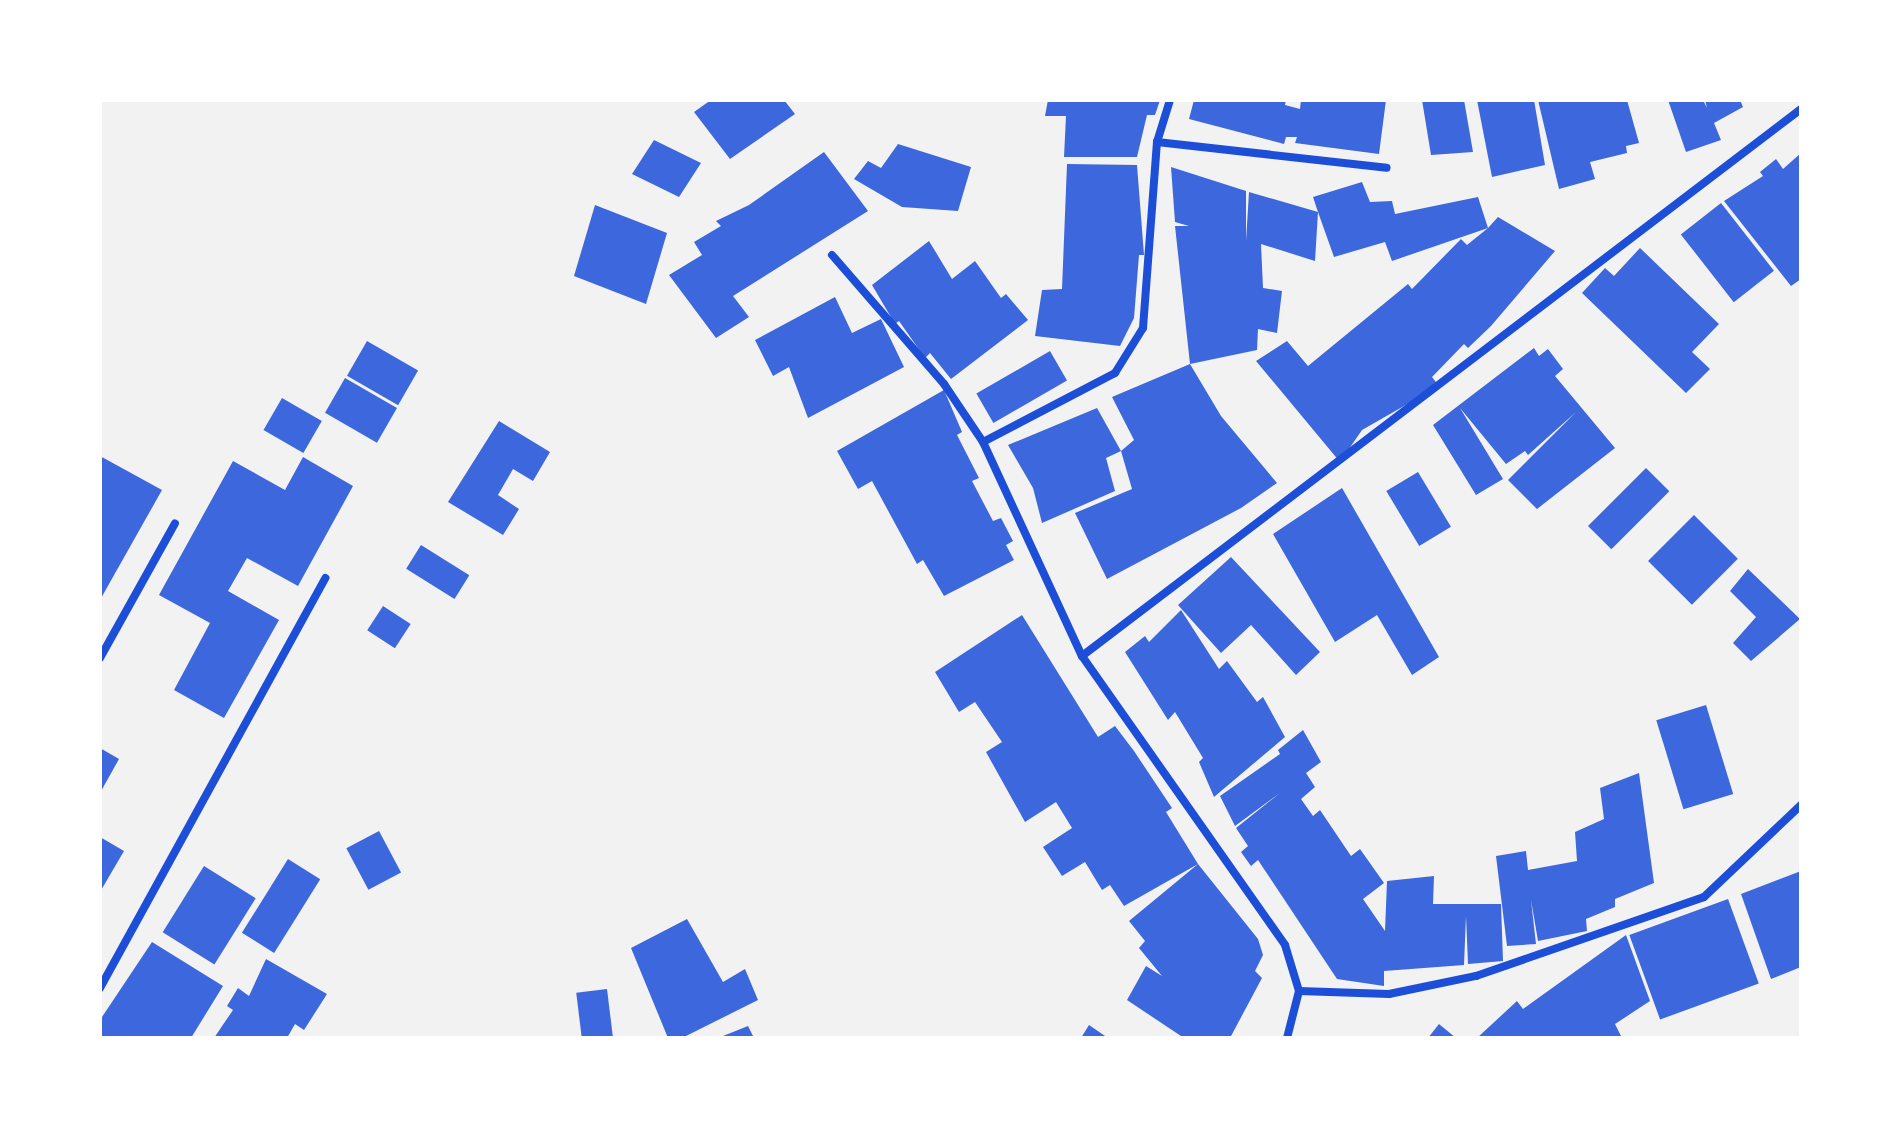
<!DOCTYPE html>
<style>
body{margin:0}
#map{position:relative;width:1901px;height:1138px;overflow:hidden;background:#f2f2f2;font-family:"PT Sans",sans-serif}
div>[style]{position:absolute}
.building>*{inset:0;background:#3d67dc;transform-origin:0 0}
.minor>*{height:8px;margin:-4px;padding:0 4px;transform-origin:4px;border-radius:4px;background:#1d4ed8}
span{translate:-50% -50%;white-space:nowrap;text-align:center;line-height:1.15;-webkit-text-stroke:8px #fff;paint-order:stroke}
.frame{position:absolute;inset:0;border:102px solid #fff;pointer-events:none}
</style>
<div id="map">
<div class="building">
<div style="clip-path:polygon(784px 100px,795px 114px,730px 159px,694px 112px,711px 100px)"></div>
<div style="clip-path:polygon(1048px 100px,1160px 100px,1155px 115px,1147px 115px,1137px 157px,1064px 157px,1066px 116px,1045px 116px)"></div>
<div style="clip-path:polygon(1286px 100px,1285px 105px,1300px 109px,1301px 100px,1386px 100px,1379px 154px,1295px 143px,1297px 137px,1286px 137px,1284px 144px,1189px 119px,1194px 100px)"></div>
<div style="clip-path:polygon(1422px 100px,1464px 100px,1473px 152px,1431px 155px)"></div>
<div style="clip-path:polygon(1477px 100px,1534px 100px,1545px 165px,1492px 177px)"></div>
<div style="clip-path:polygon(1538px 100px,1627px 100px,1639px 143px,1626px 146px,1627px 153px,1590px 162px,1595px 179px,1559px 189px)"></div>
<div style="clip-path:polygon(1668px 100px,1703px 100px,1707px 108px,1705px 100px,1740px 100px,1743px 107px,1714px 123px,1721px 140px,1686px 152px)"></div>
<div style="clip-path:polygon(654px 140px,701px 163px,679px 197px,632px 174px)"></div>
<div style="clip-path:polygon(898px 144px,971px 167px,958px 211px,902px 207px,854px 179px,868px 161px,881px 168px)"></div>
<div style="clip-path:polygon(824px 152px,868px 211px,733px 296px,749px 317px,716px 338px,669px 275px,702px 255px,694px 242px,721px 226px,716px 221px,749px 205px)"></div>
<div style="clip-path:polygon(1801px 153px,1801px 279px,1791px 286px,1724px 201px,1763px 176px,1760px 172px,1776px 159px,1783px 169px)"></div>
<div style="clip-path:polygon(1067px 164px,1137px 165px,1144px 255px,1139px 255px,1134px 318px,1120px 346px,1035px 336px,1042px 290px,1062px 289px)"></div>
<div style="clip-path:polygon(1171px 167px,1246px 191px,1246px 241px,1249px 192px,1318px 212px,1313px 197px,1362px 182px,1370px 202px,1392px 201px,1395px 214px,1478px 197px,1488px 228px,1498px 217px,1555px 251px,1491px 326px,1468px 348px,1464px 344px,1432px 377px,1439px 386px,1362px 430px,1340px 462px,1256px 361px,1287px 341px,1308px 366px,1408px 284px,1412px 289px,1461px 239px,1467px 245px,1488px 228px,1392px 261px,1385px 242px,1334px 257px,1318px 212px,1315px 261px,1261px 244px,1263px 288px,1282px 291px,1277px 333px,1258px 329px,1257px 350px,1190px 364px,1221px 416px,1277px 483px,1241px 508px,1107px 579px,1075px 513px,1132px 489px,1121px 451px,1134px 440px,1112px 397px,1190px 364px,1175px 226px,1189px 226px,1175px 222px)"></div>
<div style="left:1721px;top:203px;width:86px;height:51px;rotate:52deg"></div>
<div style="clip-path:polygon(595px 205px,667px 233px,646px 304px,574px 276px)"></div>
<div style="clip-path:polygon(929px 241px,952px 279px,975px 261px,1001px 298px,1006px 294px,1028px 320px,951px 379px,930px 353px,925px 358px,899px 321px,895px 324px,872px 285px)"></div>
<div style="clip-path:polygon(1640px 248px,1719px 324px,1692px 352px,1710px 369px,1686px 393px,1582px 293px,1605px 268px,1614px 276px)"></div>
<div style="clip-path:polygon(835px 297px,852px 333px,881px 319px,904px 367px,808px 418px,789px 367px,773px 376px,755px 340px)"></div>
<div style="left:367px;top:341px;width:59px;height:40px;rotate:30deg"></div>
<div style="clip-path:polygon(1534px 348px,1539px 356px,1548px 349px,1563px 369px,1555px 376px,1615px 448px,1537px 509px,1508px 480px,1576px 412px,1528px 455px,1525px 451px,1506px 464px,1460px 408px,1503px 479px,1476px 495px,1433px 425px)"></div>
<div style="left:1050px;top:351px;width:34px;height:85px;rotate:60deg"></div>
<div style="left:345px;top:378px;width:60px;height:40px;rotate:30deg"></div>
<div style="clip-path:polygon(944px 390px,962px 432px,957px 435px,979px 478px,972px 481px,993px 521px,1001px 518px,1013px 541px,1006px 545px,1014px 560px,944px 596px,923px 560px,917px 564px,872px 481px,858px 489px,837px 451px)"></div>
<div style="left:282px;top:398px;width:46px;height:37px;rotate:30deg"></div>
<div style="clip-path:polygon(1097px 408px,1121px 451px,1106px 458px,1115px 491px,1042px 523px,1033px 488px,1008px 445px)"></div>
<div style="clip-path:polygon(499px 421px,550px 452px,533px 481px,513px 469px,498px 495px,519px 509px,503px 535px,448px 502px)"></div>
<div style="clip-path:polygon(100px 456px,162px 490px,100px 600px)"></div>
<div style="clip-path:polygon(303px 457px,353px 486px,298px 586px,247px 558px,228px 591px,279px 620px,224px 718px,174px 690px,210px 623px,159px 595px,233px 461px,285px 490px)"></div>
<div style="left:1646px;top:468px;width:33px;height:82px;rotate:45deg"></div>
<div style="left:1418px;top:472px;width:64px;height:37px;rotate:59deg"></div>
<div style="clip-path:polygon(1342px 488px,1439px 657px,1412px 675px,1377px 615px,1335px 642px,1273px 534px)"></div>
<div style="left:1694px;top:515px;width:62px;height:65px;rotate:45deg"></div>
<div style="left:421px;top:545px;width:57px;height:28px;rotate:32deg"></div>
<div style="clip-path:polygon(1231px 557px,1320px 652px,1296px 675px,1251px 625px,1221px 653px,1178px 605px)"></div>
<div style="clip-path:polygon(1748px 569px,1800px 619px,1751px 661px,1733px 643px,1756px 617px,1730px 591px)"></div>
<div style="left:383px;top:606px;width:33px;height:29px;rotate:33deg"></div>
<div style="clip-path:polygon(1181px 610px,1219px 669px,1227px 661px,1257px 702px,1263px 697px,1285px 737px,1214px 797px,1199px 762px,1203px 758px,1175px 712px,1168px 720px,1125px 652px,1145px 636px,1149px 642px)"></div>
<div style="clip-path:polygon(1022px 615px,1098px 737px,1115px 726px,1134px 751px,1172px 808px,1166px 812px,1198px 864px,1258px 939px,1263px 955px,1255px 971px,1262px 978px,1230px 1038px,1184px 1038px,1127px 1000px,1146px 966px,1162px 976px,1139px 948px,1145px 941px,1129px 921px,1198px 864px,1124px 906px,1110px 885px,1102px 890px,1085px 862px,1062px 876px,1043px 847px,1072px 828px,1056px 802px,1025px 822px,986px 752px,1002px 742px,975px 702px,959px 712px,935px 672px)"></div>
<div style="left:1706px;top:705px;width:93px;height:52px;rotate:73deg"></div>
<div style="clip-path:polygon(1303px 730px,1321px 762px,1306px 773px,1315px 787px,1301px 799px,1313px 816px,1320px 810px,1351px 856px,1360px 849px,1384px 883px,1363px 899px,1385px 931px,1387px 881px,1434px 876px,1433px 904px,1501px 904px,1503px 961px,1468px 964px,1466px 916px,1464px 965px,1384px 971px,1384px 986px,1337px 979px,1258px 860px,1251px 866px,1241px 852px,1248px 846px,1236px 828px,1280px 793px,1235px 826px,1220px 796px,1280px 754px,1278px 750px)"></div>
<div style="clip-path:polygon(100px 748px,119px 759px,100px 793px)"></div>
<div style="clip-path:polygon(1639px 773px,1654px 883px,1615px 899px,1615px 907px,1586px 919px,1587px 931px,1538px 941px,1531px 900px,1536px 944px,1507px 946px,1496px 856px,1526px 851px,1528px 870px,1577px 861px,1575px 832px,1604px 819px,1600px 788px)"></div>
<div style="left:379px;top:831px;width:47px;height:37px;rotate:62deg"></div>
<div style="clip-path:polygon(100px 837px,124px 851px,100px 892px)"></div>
<div style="left:288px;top:859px;width:38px;height:87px;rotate:32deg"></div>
<div style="left:204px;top:866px;width:61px;height:78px;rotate:32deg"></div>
<div style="clip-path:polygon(1801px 871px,1801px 967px,1771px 979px,1741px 894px)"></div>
<div style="left:1728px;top:899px;width:90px;height:105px;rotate:70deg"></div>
<div style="clip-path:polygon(687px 919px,723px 982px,745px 969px,758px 1000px,682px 1038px,668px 1038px,631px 948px)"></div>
<div style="clip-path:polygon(1626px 935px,1650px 1001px,1615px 1024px,1622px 1038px,1477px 1038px,1517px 1001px,1523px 1009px)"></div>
<div style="clip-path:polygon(152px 942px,223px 986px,191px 1038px,100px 1038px,100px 1020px)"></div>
<div style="clip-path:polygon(266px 959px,327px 994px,304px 1030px,295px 1024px,287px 1038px,214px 1038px,233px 1010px,227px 1006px,238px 988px,249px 996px)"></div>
<div style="left:607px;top:989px;width:49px;height:31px;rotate:83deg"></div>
<div style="clip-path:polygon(1439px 1024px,1456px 1038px,1428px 1038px)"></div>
<div style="clip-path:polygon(1089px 1025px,1108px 1038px,1081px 1038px)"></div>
<div style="clip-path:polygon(748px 1026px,754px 1038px,718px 1038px)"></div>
</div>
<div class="minor">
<div style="left:1157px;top:142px;width:231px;rotate:6.4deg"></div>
<div style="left:832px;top:255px;width:171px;rotate:49deg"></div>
<div style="left:944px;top:384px;width:70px;rotate:56.1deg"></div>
<div style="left:983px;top:442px;width:236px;rotate:65.2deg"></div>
<div style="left:1082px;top:656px;width:353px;rotate:54.9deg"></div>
<div style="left:1285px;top:945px;width:48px;rotate:73.1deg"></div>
<div style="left:1299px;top:991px;width:49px;rotate:104.3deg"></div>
<div style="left:983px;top:442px;width:149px;rotate:-27.6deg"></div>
<div style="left:1115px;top:373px;width:53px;rotate:-58.1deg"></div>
<div style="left:1143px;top:328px;width:187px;rotate:-85.7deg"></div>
<div style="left:1157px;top:142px;width:44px;rotate:-72.8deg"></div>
<div style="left:1082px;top:656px;width:903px;rotate:-37.26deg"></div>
<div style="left:100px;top:658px;width:154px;rotate:-60.9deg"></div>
<div style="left:100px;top:988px;width:468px;rotate:-61.2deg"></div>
<div style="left:1299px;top:991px;width:90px;rotate:1.9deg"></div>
<div style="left:1389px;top:994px;width:89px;rotate:-11.7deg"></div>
<div style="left:1476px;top:976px;width:241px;rotate:-19.1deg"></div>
<div style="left:1704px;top:897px;width:134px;rotate:-43.5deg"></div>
</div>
<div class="frame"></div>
</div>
